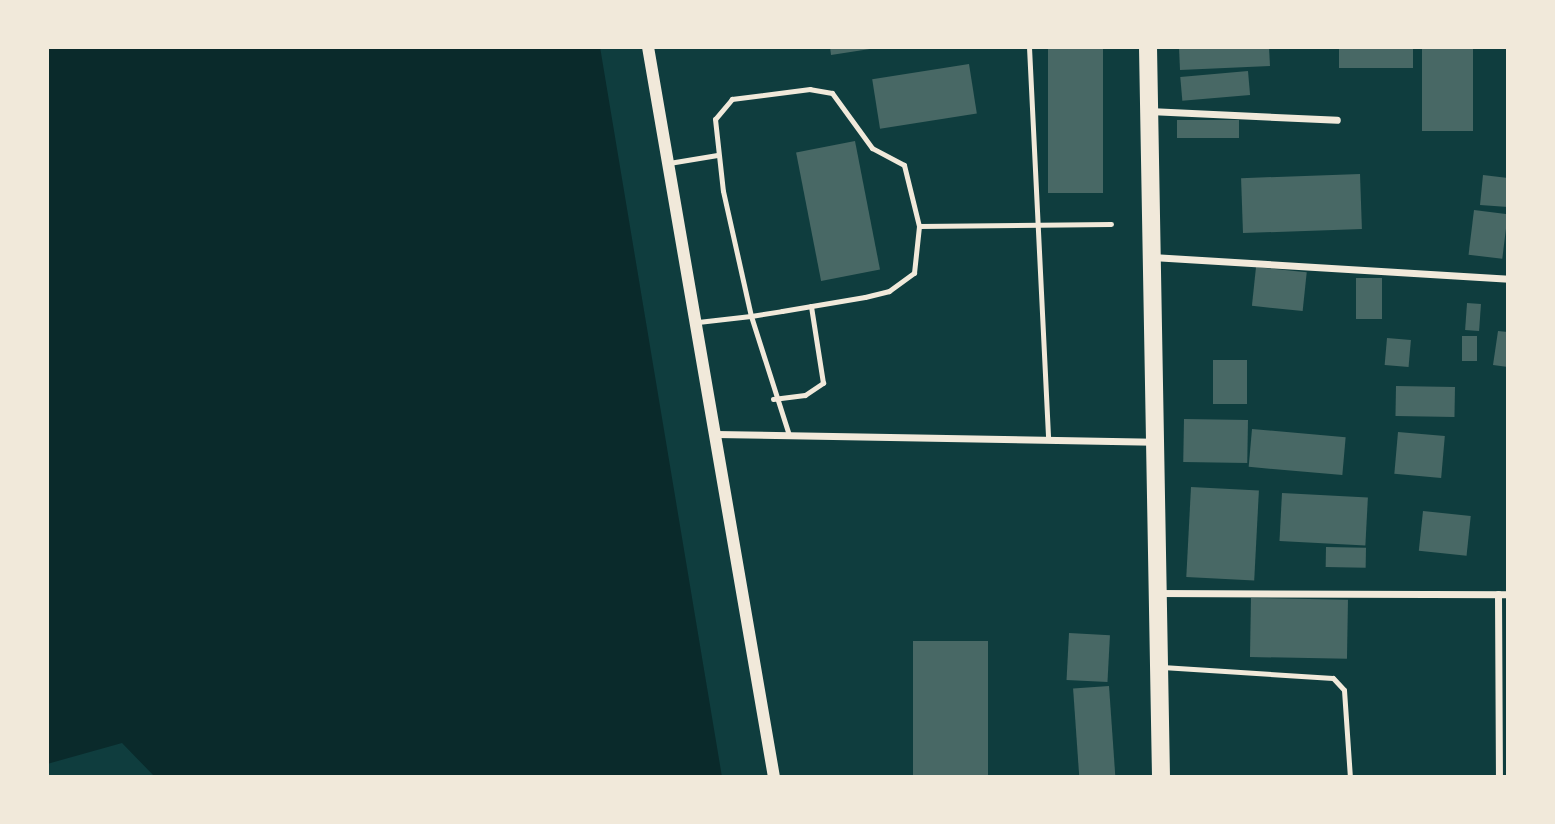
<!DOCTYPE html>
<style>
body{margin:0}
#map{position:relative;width:1555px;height:824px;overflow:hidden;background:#0f3d3e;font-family:"DM Sans",sans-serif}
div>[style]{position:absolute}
.water>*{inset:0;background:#0a2a2b}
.building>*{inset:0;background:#486865;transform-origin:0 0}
.service>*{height:5px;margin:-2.5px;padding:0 2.5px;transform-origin:2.5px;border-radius:2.5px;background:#f1e9da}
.minor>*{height:7px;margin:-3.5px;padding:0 3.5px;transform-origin:3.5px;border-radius:3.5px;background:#f1e9da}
.tertiary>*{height:12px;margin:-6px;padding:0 6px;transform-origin:6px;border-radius:6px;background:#f1e9da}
.primary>*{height:18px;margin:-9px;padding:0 9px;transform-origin:9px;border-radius:9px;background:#f1e9da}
span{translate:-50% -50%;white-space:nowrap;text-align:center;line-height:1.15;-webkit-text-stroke:6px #f1e9da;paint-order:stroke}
.frame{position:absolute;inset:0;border:49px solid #f1e9da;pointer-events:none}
</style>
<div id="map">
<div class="water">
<div style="clip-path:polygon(47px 47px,600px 47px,722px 777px,155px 777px,122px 743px,47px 764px)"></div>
</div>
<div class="building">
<div style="clip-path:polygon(830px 47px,870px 47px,870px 49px,831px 55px)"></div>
<div style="left:1048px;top:47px;width:55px;height:146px"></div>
<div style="clip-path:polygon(1179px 47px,1269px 47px,1270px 66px,1180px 70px)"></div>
<div style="left:1339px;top:47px;width:74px;height:21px"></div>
<div style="left:1422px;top:47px;width:51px;height:84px"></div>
<div style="left:969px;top:64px;width:50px;height:98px;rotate:81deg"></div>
<div style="left:1248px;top:71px;width:24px;height:68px;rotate:85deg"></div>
<div style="left:1177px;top:120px;width:62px;height:18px"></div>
<div style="left:855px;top:141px;width:131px;height:60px;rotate:79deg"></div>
<div style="left:1360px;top:174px;width:55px;height:119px;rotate:88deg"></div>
<div style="clip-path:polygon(1483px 175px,1508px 178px,1508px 207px,1480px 205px)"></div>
<div style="left:1474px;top:210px;width:34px;height:45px;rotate:7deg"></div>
<div style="left:1256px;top:267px;width:51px;height:39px;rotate:6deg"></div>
<div style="left:1356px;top:278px;width:26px;height:41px"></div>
<div style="left:1467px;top:303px;width:14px;height:27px;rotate:4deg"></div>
<div style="clip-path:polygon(1498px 331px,1508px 332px,1508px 367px,1493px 365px)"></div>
<div style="left:1462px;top:336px;width:15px;height:25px"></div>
<div style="left:1387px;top:338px;width:24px;height:27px;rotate:5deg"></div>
<div style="left:1213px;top:360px;width:34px;height:44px"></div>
<div style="left:1396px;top:386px;width:59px;height:30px;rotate:1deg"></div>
<div style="left:1184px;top:419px;width:64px;height:43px;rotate:1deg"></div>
<div style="left:1252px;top:429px;width:94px;height:38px;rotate:5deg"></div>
<div style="left:1398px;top:432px;width:47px;height:42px;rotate:5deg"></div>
<div style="left:1191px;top:487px;width:68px;height:90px;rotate:3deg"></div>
<div style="left:1282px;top:493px;width:86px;height:48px;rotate:3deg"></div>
<div style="left:1423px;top:511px;width:48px;height:40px;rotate:6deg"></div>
<div style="left:1326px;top:547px;width:40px;height:20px;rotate:1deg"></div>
<div style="left:1251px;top:598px;width:97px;height:59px;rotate:1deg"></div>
<div style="left:1069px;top:633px;width:41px;height:47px;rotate:3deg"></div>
<div style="left:913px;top:641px;width:75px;height:136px"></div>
<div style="left:1109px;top:686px;width:91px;height:36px;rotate:86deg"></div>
</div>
<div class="service">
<div style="left:1029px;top:47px;width:393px;rotate:87.2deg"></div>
<div style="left:669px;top:163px;width:49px;rotate:-9.5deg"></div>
<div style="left:919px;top:226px;width:192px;rotate:-0.6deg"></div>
<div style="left:698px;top:322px;width:53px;rotate:-6.5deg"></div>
<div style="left:751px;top:316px;width:31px;rotate:-9deg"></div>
<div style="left:782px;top:311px;width:84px;rotate:-9.6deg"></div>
<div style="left:865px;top:297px;width:25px;rotate:-14deg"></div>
<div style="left:889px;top:291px;width:31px;rotate:-36deg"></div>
<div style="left:914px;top:273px;width:47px;rotate:-83.9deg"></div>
<div style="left:919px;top:226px;width:63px;rotate:-103.8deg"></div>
<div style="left:904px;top:165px;width:36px;rotate:-152deg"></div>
<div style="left:872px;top:148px;width:68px;rotate:-126deg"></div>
<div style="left:832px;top:93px;width:22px;rotate:-170deg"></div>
<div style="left:810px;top:89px;width:79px;rotate:172.7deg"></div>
<div style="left:732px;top:99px;width:26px;rotate:130deg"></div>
<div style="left:715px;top:119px;width:72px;rotate:83.7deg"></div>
<div style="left:723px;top:191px;width:128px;rotate:77.4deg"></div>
<div style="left:751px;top:316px;width:125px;rotate:72.3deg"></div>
<div style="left:773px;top:399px;width:32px;rotate:-7deg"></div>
<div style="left:805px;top:395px;width:22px;rotate:-34deg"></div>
<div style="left:823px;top:383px;width:78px;rotate:-98.9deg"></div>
<div style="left:1162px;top:667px;width:171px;rotate:3.7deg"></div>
<div style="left:1333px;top:678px;width:16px;rotate:47deg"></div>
<div style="left:1344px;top:690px;width:87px;rotate:86.1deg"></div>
</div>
<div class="minor">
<div style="left:1149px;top:111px;width:188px;rotate:2.7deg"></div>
<div style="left:1152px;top:257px;width:357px;rotate:3.5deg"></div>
<div style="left:716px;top:434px;width:437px;rotate:1deg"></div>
<div style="left:1157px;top:593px;width:351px;rotate:0.2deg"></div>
<div style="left:1498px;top:594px;width:183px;rotate:89.7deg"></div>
</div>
<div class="tertiary">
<div style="left:648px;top:47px;width:741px;rotate:80.21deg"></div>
</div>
<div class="primary">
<div style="left:1148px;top:47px;width:730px;rotate:88.98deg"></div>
</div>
<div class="frame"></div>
</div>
